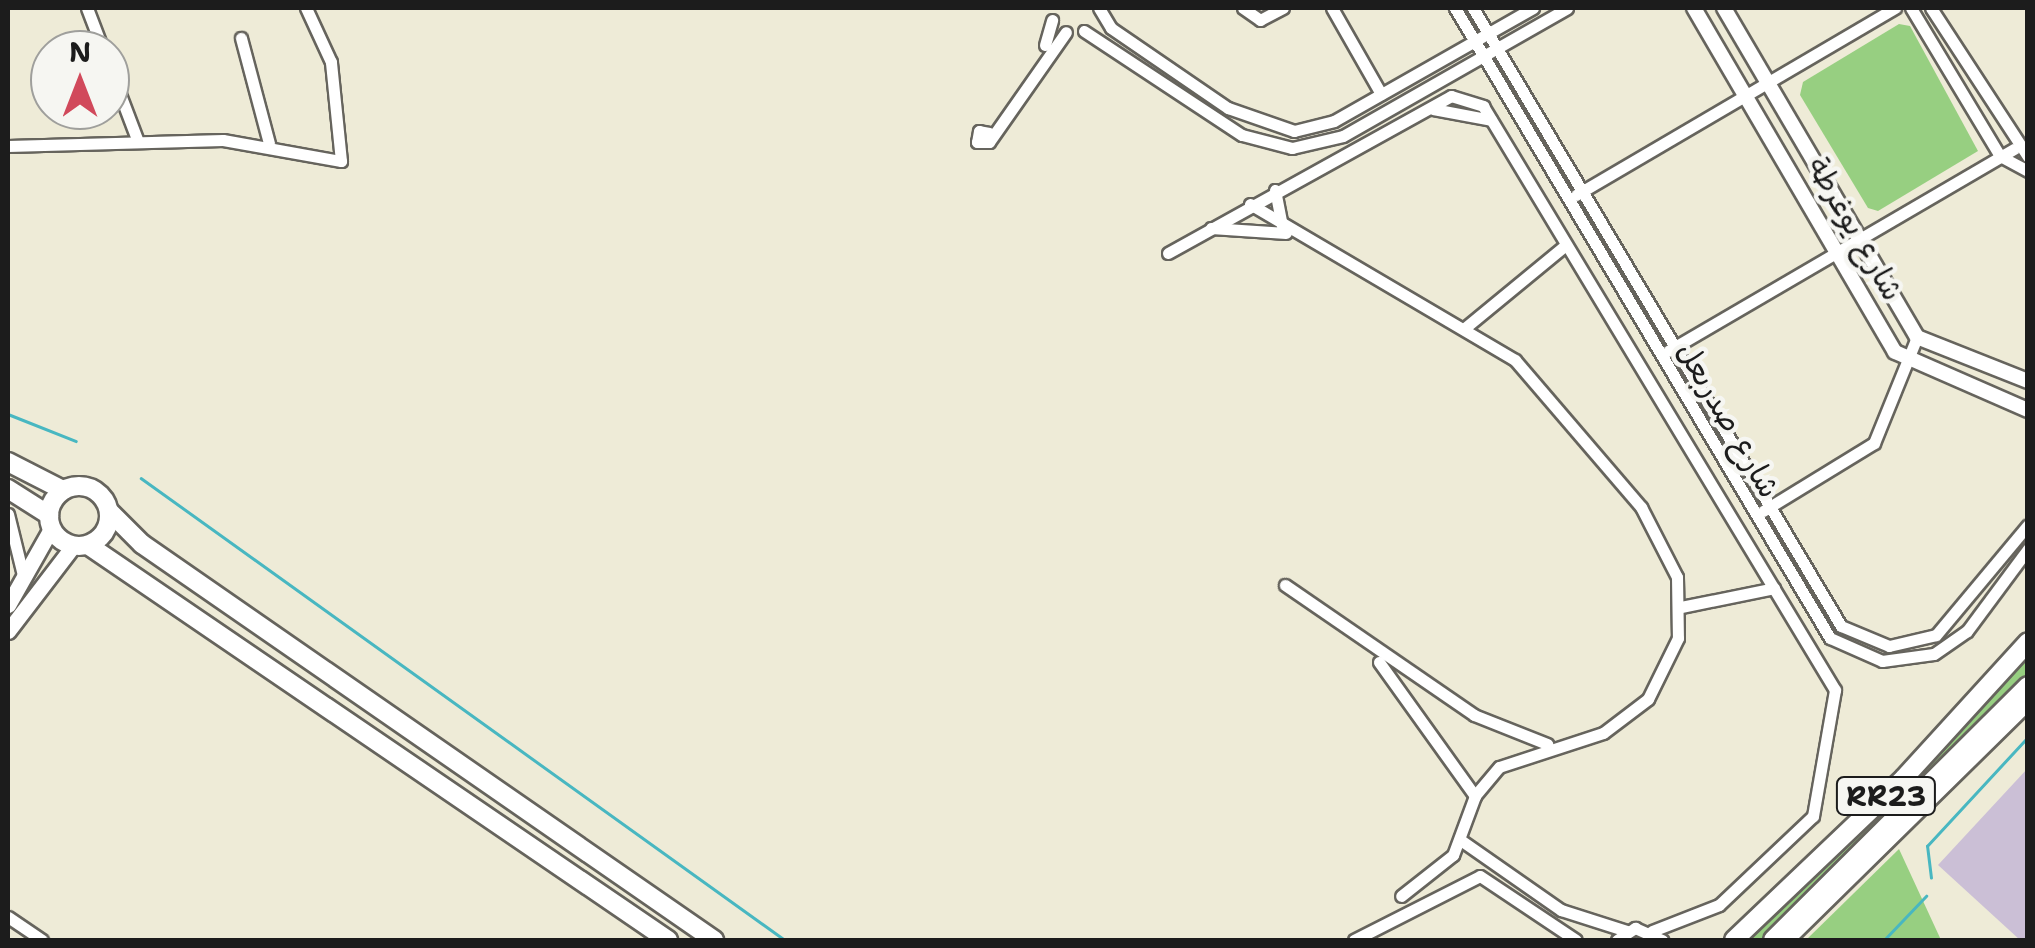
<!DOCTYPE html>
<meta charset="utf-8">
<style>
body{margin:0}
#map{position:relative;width:2035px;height:948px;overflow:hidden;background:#eeebd7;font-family:"Shantell Sans","Playpen Sans Arabic",sans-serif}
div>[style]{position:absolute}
.industrial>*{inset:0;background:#cbbfd6}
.green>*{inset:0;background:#97cf81}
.stream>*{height:2.5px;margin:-1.25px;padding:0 1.25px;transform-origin:1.25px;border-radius:1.25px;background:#48b7c1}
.roads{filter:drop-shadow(2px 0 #66645d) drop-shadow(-2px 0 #66645d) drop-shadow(0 2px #66645d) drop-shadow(0 -2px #66645d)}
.minor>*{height:11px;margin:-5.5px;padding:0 5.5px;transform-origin:5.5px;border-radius:5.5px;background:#fff}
.tertiary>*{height:14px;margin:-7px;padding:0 7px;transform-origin:7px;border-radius:7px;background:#fff}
.secondary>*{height:15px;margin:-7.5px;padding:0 7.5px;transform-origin:7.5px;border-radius:7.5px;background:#fff}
.trunk>*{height:18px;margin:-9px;padding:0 9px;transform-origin:9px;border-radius:9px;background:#fff}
.trunk>.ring{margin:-9px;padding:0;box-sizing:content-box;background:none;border:18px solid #fff;border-radius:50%}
span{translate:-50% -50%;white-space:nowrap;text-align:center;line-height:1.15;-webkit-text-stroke:9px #f6f6f2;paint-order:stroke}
.shield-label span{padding:2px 8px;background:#f6f6f2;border:2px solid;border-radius:8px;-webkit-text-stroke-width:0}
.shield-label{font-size:28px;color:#1c1c1c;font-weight:700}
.street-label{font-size:30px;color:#1c1c1c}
.frame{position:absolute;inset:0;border:10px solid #1c1c1c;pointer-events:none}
.north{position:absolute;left:30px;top:30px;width:100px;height:100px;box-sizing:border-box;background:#f6f6f2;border:2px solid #9f9f9c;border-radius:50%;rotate:0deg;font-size:28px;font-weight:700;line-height:40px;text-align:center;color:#1c1c1c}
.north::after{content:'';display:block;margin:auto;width:35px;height:45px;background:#d1495b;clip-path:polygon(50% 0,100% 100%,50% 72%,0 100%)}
</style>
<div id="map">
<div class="industrial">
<div style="clip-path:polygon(2027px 769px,2028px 940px,2020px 940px,1938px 865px)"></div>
</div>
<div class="green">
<div style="clip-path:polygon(1899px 24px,1910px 26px,1978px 151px,1878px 211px,1868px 208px,1800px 95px,1803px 82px)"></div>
<div style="clip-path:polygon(2027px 654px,2027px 676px,1959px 754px,1770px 940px,1749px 940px,1948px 746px)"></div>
<div style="clip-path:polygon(1899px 849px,1941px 940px,1806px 940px)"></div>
</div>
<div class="stream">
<div style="left:8px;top:414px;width:73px;rotate:21.7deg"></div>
<div style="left:141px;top:478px;width:793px;rotate:35.66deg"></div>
<div style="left:1931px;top:878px;width:32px;rotate:-97deg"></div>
<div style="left:1927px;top:846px;width:149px;rotate:-47.2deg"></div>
<div style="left:1884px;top:940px;width:61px;rotate:-46.3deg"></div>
</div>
<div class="roads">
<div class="minor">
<div style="left:87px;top:8px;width:45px;rotate:69.1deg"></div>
<div style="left:1099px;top:8px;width:23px;rotate:59deg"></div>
<div style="left:1111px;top:28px;width:142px;rotate:34.4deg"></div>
<div style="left:1228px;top:108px;width:70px;rotate:19.2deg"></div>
<div style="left:1294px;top:131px;width:41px;rotate:-14deg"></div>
<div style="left:1334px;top:121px;width:229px;rotate:-29.6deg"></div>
<div style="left:1243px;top:8px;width:21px;rotate:35deg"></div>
<div style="left:1260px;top:20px;width:26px;rotate:-28deg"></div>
<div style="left:1332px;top:8px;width:99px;rotate:60.3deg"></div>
<div style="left:1455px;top:8px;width:733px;rotate:59.24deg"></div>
<div style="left:1830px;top:638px;width:57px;rotate:23.9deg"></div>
<div style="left:1882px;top:661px;width:52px;rotate:-7.7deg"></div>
<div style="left:1934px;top:654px;width:40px;rotate:-34.9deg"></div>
<div style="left:1967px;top:631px;width:102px;rotate:-53.4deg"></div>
<div style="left:1473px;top:8px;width:719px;rotate:59.23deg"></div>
<div style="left:1841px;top:626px;width:52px;rotate:22.6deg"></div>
<div style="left:1889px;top:646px;width:48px;rotate:-13.2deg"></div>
<div style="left:1936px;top:635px;width:143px;rotate:-50.1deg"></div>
<div style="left:1911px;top:8px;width:173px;rotate:59deg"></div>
<div style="left:2000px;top:156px;width:32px;rotate:28deg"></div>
<div style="left:1931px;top:8px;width:178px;rotate:56.9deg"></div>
<div style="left:1084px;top:31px;width:189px;rotate:33.4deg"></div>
<div style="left:1242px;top:135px;width:52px;rotate:14.6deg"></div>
<div style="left:1292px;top:148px;width:52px;rotate:-13.2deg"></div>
<div style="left:1343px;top:136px;width:258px;rotate:-29.7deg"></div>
<div style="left:241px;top:38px;width:109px;rotate:75.1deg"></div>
<div style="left:1045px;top:45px;width:26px;rotate:-74deg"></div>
<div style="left:110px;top:68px;width:76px;rotate:69.2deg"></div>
<div style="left:1433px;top:109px;width:59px;rotate:10.7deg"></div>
<div style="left:989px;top:133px;width:10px;rotate:-169deg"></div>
<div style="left:979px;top:131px;width:11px;rotate:100deg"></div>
<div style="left:977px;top:142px;width:12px"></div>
<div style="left:989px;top:142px;width:134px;rotate:-55deg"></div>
<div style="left:8px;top:146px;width:215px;rotate:-1.6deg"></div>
<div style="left:223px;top:140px;width:120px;rotate:10.1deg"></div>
<div style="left:341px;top:161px;width:100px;rotate:-95.8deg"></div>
<div style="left:331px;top:62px;width:60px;rotate:-114.8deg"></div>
<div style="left:1275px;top:190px;width:37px;rotate:79deg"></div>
<div style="left:1576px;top:195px;width:370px;rotate:-30.4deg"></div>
<div style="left:1250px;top:204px;width:308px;rotate:30.5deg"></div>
<div style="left:1515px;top:360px;width:194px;rotate:49.4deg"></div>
<div style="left:1641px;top:507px;width:79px;rotate:62.8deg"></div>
<div style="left:1677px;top:577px;width:61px;rotate:89.1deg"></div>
<div style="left:1678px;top:638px;width:68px;rotate:116.2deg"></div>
<div style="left:1648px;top:699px;width:56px;rotate:142.9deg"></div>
<div style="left:1603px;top:733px;width:109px;rotate:161.9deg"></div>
<div style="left:1499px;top:767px;width:38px;rotate:130deg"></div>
<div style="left:1475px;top:796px;width:63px;rotate:110.4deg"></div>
<div style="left:1453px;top:855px;width:66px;rotate:141.7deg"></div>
<div style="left:1211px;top:228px;width:75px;rotate:3.8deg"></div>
<div style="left:1168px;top:253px;width:324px;rotate:-29deg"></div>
<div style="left:1451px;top:96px;width:34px;rotate:17deg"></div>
<div style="left:1483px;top:106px;width:682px;rotate:58.92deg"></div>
<div style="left:1835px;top:690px;width:128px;rotate:99.9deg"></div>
<div style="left:1813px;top:816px;width:129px;rotate:136.6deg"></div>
<div style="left:1719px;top:905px;width:72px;rotate:158.8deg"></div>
<div style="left:1466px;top:327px;width:129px;rotate:-39.4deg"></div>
<div style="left:1668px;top:351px;width:401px;rotate:-30.3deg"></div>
<div style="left:1763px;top:511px;width:130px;rotate:-31.5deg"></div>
<div style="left:1874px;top:443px;width:114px;rotate:-67.9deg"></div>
<div style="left:8px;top:514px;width:67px;rotate:76.2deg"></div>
<div style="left:1285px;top:585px;width:229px;rotate:34.5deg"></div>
<div style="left:1474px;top:715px;width:79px;rotate:21.7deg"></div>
<div style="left:1681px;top:607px;width:95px;rotate:-11.5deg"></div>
<div style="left:1379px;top:662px;width:165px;rotate:54.4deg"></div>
<div style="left:1462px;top:841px;width:121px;rotate:34.9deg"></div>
<div style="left:1561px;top:910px;width:69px;rotate:17.7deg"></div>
<div style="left:8px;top:917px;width:41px;rotate:34.1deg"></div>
<div style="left:1354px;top:940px;width:141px;rotate:-26.9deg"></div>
<div style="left:1480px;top:876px;width:115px;rotate:33.7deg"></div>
<div style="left:1617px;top:940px;width:22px;rotate:-34deg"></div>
<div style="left:1635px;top:928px;width:30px;rotate:24deg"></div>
</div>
<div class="tertiary">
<div style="left:1694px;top:8px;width:398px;rotate:59.7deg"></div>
<div style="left:1895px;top:352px;width:145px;rotate:23.6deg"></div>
<div style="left:1724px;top:8px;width:381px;rotate:59.6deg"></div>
<div style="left:1917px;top:337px;width:119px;rotate:21.6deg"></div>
<div style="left:1787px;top:940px;width:338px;rotate:-44.5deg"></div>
</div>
<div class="secondary">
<div style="left:8px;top:605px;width:87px;rotate:-60.5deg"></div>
<div style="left:8px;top:631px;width:107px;rotate:-52.6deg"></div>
</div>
<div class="trunk">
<div style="left:8px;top:462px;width:62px;rotate:27deg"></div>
<div class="ring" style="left:49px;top:486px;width:42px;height:42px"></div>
<div style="left:8px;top:489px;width:49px;rotate:32.4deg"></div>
<div style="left:110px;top:512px;width:45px;rotate:45deg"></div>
<div style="left:142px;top:544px;width:696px;rotate:34.7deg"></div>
<div style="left:88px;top:545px;width:702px;rotate:34.26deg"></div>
<div style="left:1734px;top:940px;width:235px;rotate:-43.6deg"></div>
<div style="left:1904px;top:778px;width:184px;rotate:-47.6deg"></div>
<div style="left:1773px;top:940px;width:360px;rotate:-44.9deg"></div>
</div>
</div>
<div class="shield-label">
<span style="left:1886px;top:796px">RR23</span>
</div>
<div class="street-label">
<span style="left:1855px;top:229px;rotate:60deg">شارع يوغرطة</span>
<span style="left:1728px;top:420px;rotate:60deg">شارع صدربعل</span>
</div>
<div class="frame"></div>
<div class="north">N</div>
</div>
